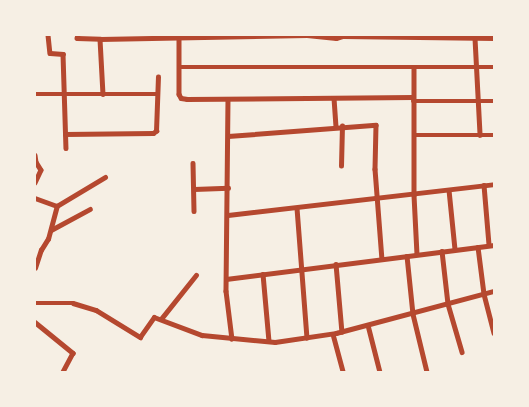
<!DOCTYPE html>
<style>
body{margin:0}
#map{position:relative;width:529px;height:407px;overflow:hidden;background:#f6efe4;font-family:Mulish,sans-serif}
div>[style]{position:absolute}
.minor>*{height:4.5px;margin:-2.25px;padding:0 2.25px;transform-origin:2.25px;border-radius:2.25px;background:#b5482f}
span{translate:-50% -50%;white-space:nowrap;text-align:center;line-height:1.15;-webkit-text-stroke:5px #f6efe4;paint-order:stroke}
.frame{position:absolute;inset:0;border:36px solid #f6efe4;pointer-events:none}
</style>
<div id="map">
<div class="minor">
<div style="left:48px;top:35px;width:18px;rotate:84deg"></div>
<div style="left:50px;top:53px;width:13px;rotate:4deg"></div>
<div style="left:63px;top:54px;width:94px;rotate:88.2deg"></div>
<div style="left:78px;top:35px;width:3px;rotate:108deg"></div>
<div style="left:77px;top:38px;width:23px;rotate:2deg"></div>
<div style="left:100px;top:39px;width:55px;rotate:86.9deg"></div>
<div style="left:179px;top:35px;width:59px;rotate:90deg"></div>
<div style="left:179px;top:94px;width:4px;rotate:63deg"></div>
<div style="left:181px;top:98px;width:6px;rotate:9deg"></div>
<div style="left:187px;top:99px;width:226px;rotate:-0.5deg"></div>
<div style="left:475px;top:38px;width:97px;rotate:87deg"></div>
<div style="left:100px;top:39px;width:207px;rotate:-1.1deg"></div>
<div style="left:307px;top:35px;width:29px;rotate:6deg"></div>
<div style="left:336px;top:38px;width:7px;rotate:-16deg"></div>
<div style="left:343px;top:36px;width:151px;rotate:0.8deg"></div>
<div style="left:180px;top:67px;width:314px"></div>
<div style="left:414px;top:68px;width:127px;rotate:90deg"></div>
<div style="left:414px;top:195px;width:59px;rotate:87.1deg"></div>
<div style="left:35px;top:94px;width:123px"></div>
<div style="left:334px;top:98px;width:29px;rotate:86deg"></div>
<div style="left:228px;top:99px;width:192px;rotate:90.6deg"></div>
<div style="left:226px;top:291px;width:48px;rotate:82.9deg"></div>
<div style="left:413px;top:101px;width:81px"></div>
<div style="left:65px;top:134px;width:88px;rotate:-0.7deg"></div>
<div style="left:153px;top:133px;width:4px;rotate:-34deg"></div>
<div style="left:156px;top:131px;width:54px;rotate:-87.9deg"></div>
<div style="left:414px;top:135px;width:80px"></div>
<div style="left:228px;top:136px;width:148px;rotate:-4.3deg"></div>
<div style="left:376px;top:125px;width:44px;rotate:91.3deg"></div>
<div style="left:375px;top:169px;width:90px;rotate:85.6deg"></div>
<div style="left:35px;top:155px;width:7px;rotate:82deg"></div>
<div style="left:36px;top:162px;width:9px;rotate:58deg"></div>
<div style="left:41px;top:170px;width:14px;rotate:115deg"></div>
<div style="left:193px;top:163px;width:48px;rotate:88.8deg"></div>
<div style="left:341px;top:166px;width:40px;rotate:-88.6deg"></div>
<div style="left:484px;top:185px;width:60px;rotate:85.2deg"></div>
<div style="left:194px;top:189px;width:34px;rotate:-2deg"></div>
<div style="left:449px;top:190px;width:59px;rotate:84.2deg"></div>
<div style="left:35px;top:198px;width:23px;rotate:20deg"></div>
<div style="left:57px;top:206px;width:56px;rotate:-31.1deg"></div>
<div style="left:297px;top:208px;width:130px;rotate:85.6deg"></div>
<div style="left:228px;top:215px;width:268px;rotate:-6.6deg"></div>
<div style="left:51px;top:230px;width:44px;rotate:-28.3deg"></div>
<div style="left:478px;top:247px;width:47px;rotate:82.7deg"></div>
<div style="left:484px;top:294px;width:40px;rotate:75.6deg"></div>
<div style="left:442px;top:251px;width:53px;rotate:83.5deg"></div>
<div style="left:448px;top:304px;width:50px;rotate:73.7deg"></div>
<div style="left:407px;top:256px;width:58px;rotate:84.1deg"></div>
<div style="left:413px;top:314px;width:60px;rotate:76.4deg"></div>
<div style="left:336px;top:264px;width:68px;rotate:85deg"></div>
<div style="left:35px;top:268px;width:19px;rotate:-72deg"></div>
<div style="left:41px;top:250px;width:13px;rotate:-58deg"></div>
<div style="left:48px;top:239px;width:34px;rotate:-75deg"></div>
<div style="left:263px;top:274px;width:67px;rotate:84.9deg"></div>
<div style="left:226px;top:279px;width:270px;rotate:-7.2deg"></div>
<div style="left:35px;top:303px;width:38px"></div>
<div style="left:73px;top:303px;width:24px;rotate:17deg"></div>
<div style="left:96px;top:310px;width:52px;rotate:31.5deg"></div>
<div style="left:140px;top:337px;width:24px;rotate:-55deg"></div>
<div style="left:154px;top:317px;width:51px;rotate:20.6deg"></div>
<div style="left:202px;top:335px;width:73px;rotate:5.5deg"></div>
<div style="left:275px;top:342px;width:62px;rotate:-8.4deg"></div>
<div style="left:336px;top:333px;width:163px;rotate:-14.9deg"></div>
<div style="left:161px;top:319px;width:56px;rotate:-51.5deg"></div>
<div style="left:35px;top:322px;width:49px;rotate:39.2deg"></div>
<div style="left:73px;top:353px;width:21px;rotate:118deg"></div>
<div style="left:368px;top:325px;width:49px;rotate:75.7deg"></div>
<div style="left:333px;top:334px;width:39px;rotate:75deg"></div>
</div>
<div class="frame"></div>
</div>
